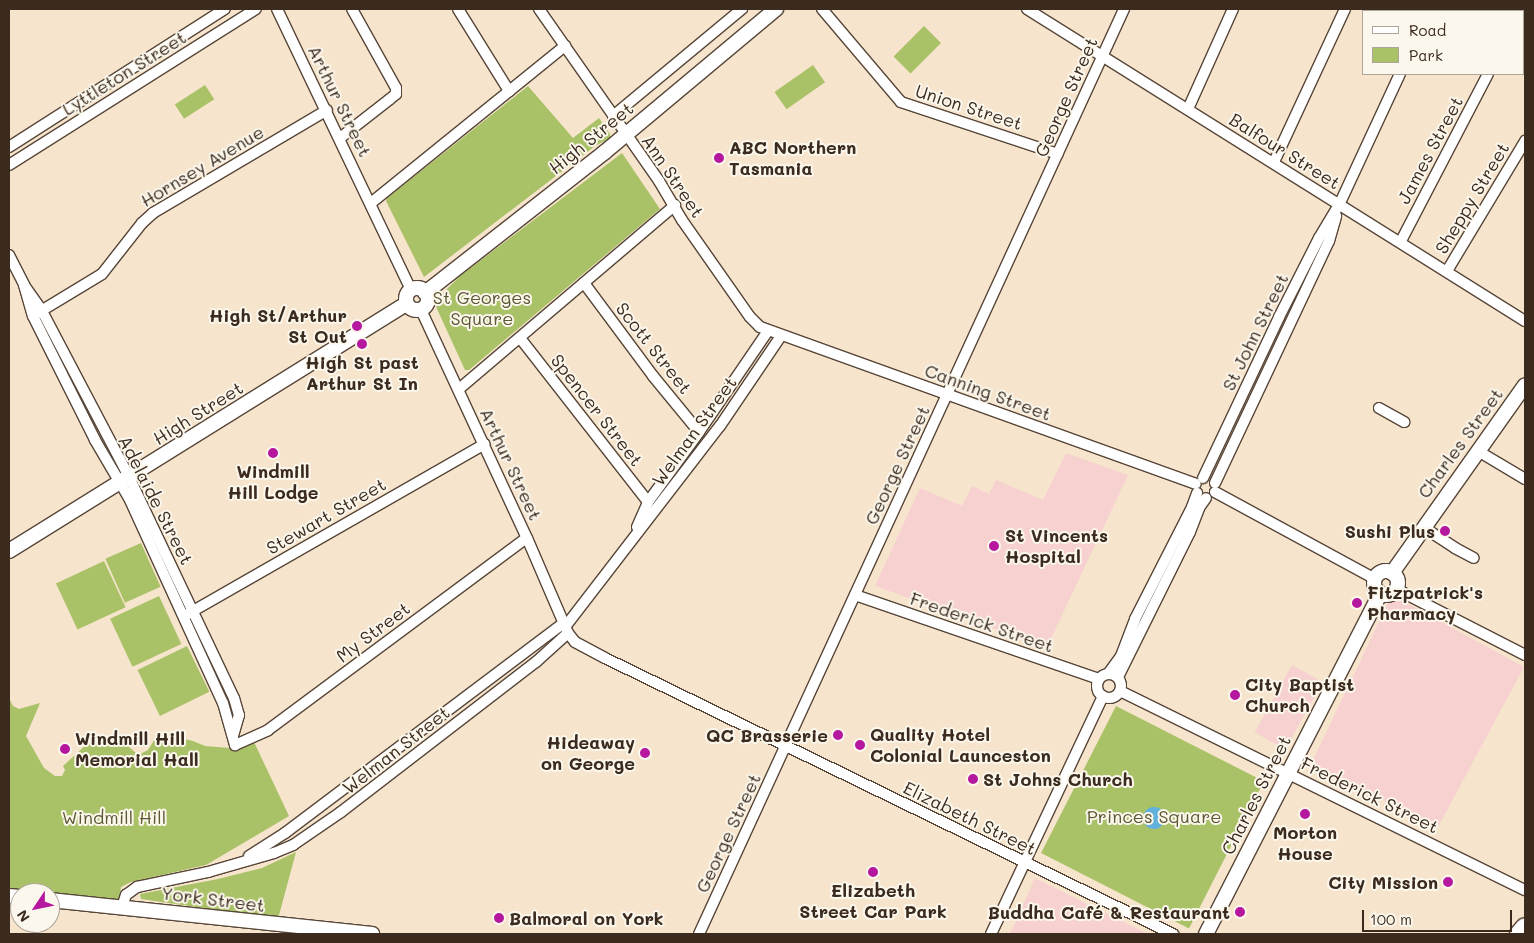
<!DOCTYPE html>
<meta charset="utf-8">
<style>
body{margin:0}
#map{position:relative;width:1534px;height:943px;overflow:hidden;background:#f6e4cc;font-family:Mali,sans-serif}
div>[style]{position:absolute}
.built>*{inset:0;background:#f7d0d0;transform-origin:0 0}
.green>*{inset:0;background:#aac267;transform-origin:0 0}
.water>*{inset:0;background:#61b1dc}
.round{border-radius:50%}
.roads{filter:drop-shadow(1px 0 #574638) drop-shadow(-1px 0 #574638) drop-shadow(0 1px #574638) drop-shadow(0 -1px #574638)}
.street>*{height:10px;margin:-5px;padding:0 5px;transform-origin:5px;border-radius:5px;background:#fff}
.street>.ring{margin:-5px;padding:0;box-sizing:content-box;background:none;border:10px solid #fff;border-radius:50%}
.secondary>*{height:14px;margin:-7px;padding:0 7px;transform-origin:7px;border-radius:7px;background:#fff}
.secondary>.ring{margin:-7px;padding:0;box-sizing:content-box;background:none;border:14px solid #fff;border-radius:50%}
.highway>*{height:18px;margin:-9px;padding:0 9px;transform-origin:9px;border-radius:9px;background:#fff}
.dots>*{width:14px;height:14px;translate:-50% -50%;box-sizing:border-box;border:2px solid #fbf7ec;border-radius:50%}
span{translate:-50% -50%;white-space:nowrap;text-align:center;line-height:1.15;-webkit-text-stroke:4px #fbf7ec;paint-order:stroke}
.street-label{font-size:18px;color:#3b2a1e}
.poi-label{font-size:18px;color:#3b2a1e;font-weight:700}
.left{translate:0 -50%;text-align:left}
.right{translate:-100% -50%;text-align:right}
.park-label{font-size:18px;color:#5c5834}
.frame{position:absolute;inset:0;border:10px solid #3b2a1e;pointer-events:none}
.legend{position:absolute;left:1362px;top:10px;width:162px;height:65px;box-sizing:border-box;background:#fbf7ec;border:1px solid #aea59a;margin:0;padding:6px 9px;list-style:none;font-size:15px;color:#3b2a1e}
.legend li{display:flex;align-items:center;gap:10px;height:25px}
.legend b{width:25px;border:1px solid #aea59a}
.north{position:absolute;left:10px;top:883px;width:50px;height:50px;box-sizing:border-box;background:#fbf7ec;border:1px solid #aea59a;border-radius:50%;rotate:236deg;font-size:14px;font-weight:700;line-height:20px;text-align:center;color:#3b2a1e}
.north::after{content:'';display:block;margin:auto;width:18px;height:22px;background:#b5179e;clip-path:polygon(50% 0,100% 100%,50% 72%,0 100%)}
.scale{position:absolute;left:1362px;top:910px;width:150px;height:22px;box-sizing:border-box;border:2px solid #3b2a1e;border-top:0;padding-left:6px;font-size:15px;line-height:18px;white-space:nowrap;color:#3b2a1e;-webkit-text-stroke:4px #fbf7ec;paint-order:stroke}
</style>
<div id="map">
<div class="built">
<div style="clip-path:polygon(1066px 453px,1128px 475px,1047px 647px,875px 586px,920px 488px,962px 506px,972px 486px,989px 494px,996px 480px,1043px 500px)"></div>
<div style="clip-path:polygon(1401px 600px,1524px 667px,1438px 827px,1315px 767px,1313px 760px,1388px 603px)"></div>
<div style="left:1292px;top:665px;width:35px;height:77px;rotate:29deg"></div>
<div style="clip-path:polygon(1035px 878px,1148px 934px,1010px 934px)"></div>
</div>
<div class="green">
<div style="left:924px;top:26px;width:24px;height:43px;rotate:45deg"></div>
<div style="left:813px;top:65px;width:21px;height:47px;rotate:55deg"></div>
<div style="left:205px;top:85px;width:17px;height:36px;rotate:57deg"></div>
<div style="clip-path:polygon(528px 86px,573px 138px,599px 118px,610px 134px,610px 138px,595px 146px,424px 277px,386px 201px,387px 198px)"></div>
<div style="clip-path:polygon(622px 153px,660px 209px,469px 370px,465px 370px,437px 309px,436px 304px,442px 294px,460px 276px)"></div>
<div style="left:141px;top:543px;width:48px;height:39px;rotate:66deg"></div>
<div style="left:104px;top:561px;width:51px;height:53px;rotate:65deg"></div>
<div style="left:159px;top:596px;width:53px;height:54px;rotate:65deg"></div>
<div style="left:187px;top:646px;width:51px;height:55px;rotate:64deg"></div>
<div style="clip-path:polygon(9px 698px,13px 706px,19px 709px,40px 703px,26px 736px,44px 768px,55px 776px,62px 776px,65px 770px,63px 766px,87px 744px,113px 742px,128px 746px,138px 755px,148px 750px,156px 737px,162px 734px,193px 741px,205px 746px,230px 748px,254px 742px,289px 816px,206px 865px,131px 882px,121px 887px,119px 900px,9px 890px)"></div>
<div style="left:1116px;top:706px;width:166px;height:165px;rotate:27deg"></div>
<div style="clip-path:polygon(296px 852px,278px 919px,141px 899px,140px 894px,218px 879px,262px 868px)"></div>
</div>
<div class="water">
<div class="round" style="left:1143px;top:807px;width:22px;height:22px"></div>
</div>
<div class="roads">
<div class="street">
<div style="left:277px;top:9px;width:311px;rotate:64.5deg"></div>
<div style="left:458px;top:9px;width:97px;rotate:58.1deg"></div>
<div style="left:539px;top:9px;width:210px;rotate:55.1deg"></div>
<div style="left:659px;top:181px;width:45px;rotate:59.5deg"></div>
<div style="left:682px;top:220px;width:118px;rotate:55deg"></div>
<div style="left:750px;top:317px;width:14px;rotate:45deg"></div>
<div style="left:760px;top:327px;width:463px;rotate:19.8deg"></div>
<div style="left:822px;top:9px;width:122px;rotate:49.7deg"></div>
<div style="left:901px;top:102px;width:165px;rotate:18.3deg"></div>
<div style="left:1027px;top:9px;width:588px;rotate:32.07deg"></div>
<div style="left:1423px;top:9px;width:5px;rotate:22deg"></div>
<div style="left:1523px;top:57px;width:2px;rotate:27deg"></div>
<div style="left:1188px;top:109px;width:110px;rotate:-65.8deg"></div>
<div style="left:613px;top:116px;width:168px;rotate:-39.7deg"></div>
<div style="left:340px;top:138px;width:63px;rotate:-38deg"></div>
<div style="left:390px;top:99px;width:8px;rotate:-40deg"></div>
<div style="left:396px;top:94px;width:6px;rotate:-90deg"></div>
<div style="left:396px;top:88px;width:90px;rotate:-119.1deg"></div>
<div style="left:9px;top:147px;width:256px;rotate:-32.6deg"></div>
<div style="left:1274px;top:162px;width:169px;rotate:-65.1deg"></div>
<div style="left:9px;top:165px;width:292px;rotate:-32.3deg"></div>
<div style="left:371px;top:203px;width:250px;rotate:-39deg"></div>
<div style="left:1401px;top:241px;width:188px;rotate:-62.5deg"></div>
<div style="left:9px;top:255px;width:34px;rotate:63deg"></div>
<div style="left:24px;top:285px;width:32px;rotate:55deg"></div>
<div style="left:42px;top:311px;width:187px;rotate:62.3deg"></div>
<div style="left:129px;top:477px;width:245px;rotate:64.6deg"></div>
<div style="left:234px;top:698px;width:18px;rotate:74deg"></div>
<div style="left:239px;top:715px;width:22px;rotate:106deg"></div>
<div style="left:1447px;top:271px;width:152px;rotate:-59deg"></div>
<div style="left:584px;top:283px;width:116px;rotate:53.4deg"></div>
<div style="left:653px;top:376px;width:72px;rotate:50.6deg"></div>
<div style="left:24px;top:285px;width:32px;rotate:74deg"></div>
<div style="left:33px;top:316px;width:139px;rotate:63.4deg"></div>
<div style="left:95px;top:440px;width:67px;rotate:59.6deg"></div>
<div style="left:129px;top:498px;width:226px;rotate:65.4deg"></div>
<div style="left:223px;top:703px;width:44px;rotate:74.1deg"></div>
<div style="left:235px;top:745px;width:36px;rotate:-24deg"></div>
<div style="left:268px;top:730px;width:322px;rotate:-36.6deg"></div>
<div style="left:421px;top:310px;width:251px;rotate:65.1deg"></div>
<div style="left:527px;top:538px;width:103px;rotate:66.7deg"></div>
<div style="left:568px;top:633px;width:11px;rotate:52deg"></div>
<div style="left:575px;top:642px;width:34px;rotate:28deg"></div>
<div style="left:605px;top:658px;width:632px;rotate:25.92deg"></div>
<div style="left:36px;top:314px;width:77px;rotate:-31.2deg"></div>
<div style="left:102px;top:274px;width:65px;rotate:-51.9deg"></div>
<div style="left:142px;top:223px;width:15px;rotate:-42deg"></div>
<div style="left:153px;top:213px;width:202px;rotate:-30.6deg"></div>
<div style="left:520px;top:338px;width:208px;rotate:52deg"></div>
<div style="left:459px;top:389px;width:284px;rotate:-40.4deg"></div>
<div style="left:1379px;top:408px;width:29px;rotate:29deg"></div>
<div style="left:1478px;top:451px;width:55px;rotate:30.8deg"></div>
<div style="left:1203px;top:478px;width:178px;rotate:-64.7deg"></div>
<div style="left:1279px;top:317px;width:89px;rotate:-63.1deg"></div>
<div style="left:1319px;top:238px;width:41px;rotate:-59deg"></div>
<div style="left:1340px;top:203px;width:142px;rotate:-65.1deg"></div>
<div style="left:1215px;top:483px;width:268px;rotate:-64.8deg"></div>
<div style="left:1329px;top:241px;width:26px;rotate:-74deg"></div>
<div style="left:1215px;top:492px;width:182px;rotate:28.5deg"></div>
<div style="left:637px;top:527px;width:27px;rotate:-66deg"></div>
<div style="left:648px;top:502px;width:87px;rotate:-53.9deg"></div>
<div style="left:699px;top:432px;width:122px;rotate:-55.7deg"></div>
<div style="left:1423px;top:527px;width:38px;rotate:33deg"></div>
<div style="left:1455px;top:548px;width:21px;rotate:28deg"></div>
<div style="left:1396px;top:589px;width:145px;rotate:27.1deg"></div>
<div style="left:855px;top:595px;width:258px;rotate:19deg"></div>
<div style="left:186px;top:615px;width:344px;rotate:-29.8deg"></div>
<div style="left:565px;top:627px;width:254px;rotate:-52.4deg"></div>
<div style="left:720px;top:426px;width:109px;rotate:-55.9deg"></div>
<div style="left:1108px;top:674px;width:22px;rotate:-54deg"></div>
<div style="left:1121px;top:656px;width:40px;rotate:-69deg"></div>
<div style="left:1135px;top:619px;width:126px;rotate:-63deg"></div>
<div style="left:1192px;top:507px;width:15px;rotate:-70deg"></div>
<div class="ring" style="left:1097px;top:674px;width:14px;height:14px"></div>
<div style="left:1118px;top:677px;width:162px;rotate:-63.6deg"></div>
<div style="left:1190px;top:532px;width:26px;rotate:-69deg"></div>
<div style="left:1199px;top:508px;width:12px;rotate:-55deg"></div>
<div style="left:1120px;top:691px;width:451px;rotate:26.2deg"></div>
<div style="left:249px;top:856px;width:43px;rotate:-32.6deg"></div>
<div style="left:285px;top:833px;width:349px;rotate:-37deg"></div>
<div style="left:122px;top:907px;width:13px;rotate:-72deg"></div>
<div style="left:126px;top:895px;width:14px;rotate:-36deg"></div>
<div style="left:137px;top:887px;width:73px;rotate:-11.9deg"></div>
<div style="left:208px;top:872px;width:69px;rotate:-16.1deg"></div>
<div style="left:274px;top:853px;width:21px;rotate:-23deg"></div>
<div style="left:293px;top:845px;width:58px;rotate:-34.5deg"></div>
<div style="left:341px;top:812px;width:246px;rotate:-37.6deg"></div>
<div style="left:536px;top:662px;width:43px;rotate:-42.2deg"></div>
<div style="left:699px;top:934px;width:1018px;rotate:-65.32deg"></div>
<div style="left:991px;top:934px;width:263px;rotate:-64.8deg"></div>
</div>
<div class="secondary">
<div class="ring" style="left:406px;top:288px;width:8px;height:8px"></div>
<div style="left:425px;top:293px;width:229px;rotate:-38.1deg"></div>
<div style="left:605px;top:152px;width:223px;rotate:-39.9deg"></div>
<div style="left:9px;top:551px;width:468px;rotate:-31.9deg"></div>
<div class="ring" style="left:1374px;top:571px;width:10px;height:10px"></div>
<div style="left:1392px;top:573px;width:230px;rotate:-54.7deg"></div>
<div style="left:9px;top:896px;width:11px;rotate:5deg"></div>
<div style="left:50px;top:900px;width:324px;rotate:6deg"></div>
<div style="left:1206px;top:934px;width:382px;rotate:-62.9deg"></div>
</div>
<div class="highway">
<div style="left:1519px;top:934px;width:9px;rotate:-49deg"></div>
</div>
</div>
<div class="dots">
<div style="left:719px;top:158px;background:#b5179e"></div>
<div style="left:357px;top:326px;background:#b5179e"></div>
<div style="left:362px;top:344px;background:#b5179e"></div>
<div style="left:273px;top:453px;background:#b5179e"></div>
<div style="left:1445px;top:531px;background:#b5179e"></div>
<div style="left:994px;top:546px;background:#b5179e"></div>
<div style="left:1357px;top:603px;background:#b5179e"></div>
<div style="left:1235px;top:695px;background:#b5179e"></div>
<div style="left:838px;top:735px;background:#b5179e"></div>
<div style="left:860px;top:745px;background:#b5179e"></div>
<div style="left:65px;top:749px;background:#b5179e"></div>
<div style="left:645px;top:753px;background:#b5179e"></div>
<div style="left:973px;top:779px;background:#b5179e"></div>
<div style="left:1305px;top:814px;background:#b5179e"></div>
<div style="left:873px;top:872px;background:#b5179e"></div>
<div style="left:1448px;top:882px;background:#b5179e"></div>
<div style="left:1240px;top:912px;background:#b5179e"></div>
<div style="left:499px;top:918px;background:#b5179e"></div>
</div>
<div class="street-label">
<span style="left:124px;top:73px;rotate:-32deg">Lyttleton Street</span>
<span style="left:1066px;top:97px;rotate:-66deg">George Street</span>
<span style="left:340px;top:101px;rotate:64deg">Arthur Street</span>
<span style="left:969px;top:107px;rotate:18deg">Union Street</span>
<span style="left:591px;top:138px;rotate:-39deg">High Street</span>
<span style="left:1430px;top:150px;rotate:-62deg">James Street</span>
<span style="left:1285px;top:151px;rotate:32deg">Balfour Street</span>
<span style="left:202px;top:166px;rotate:-31deg">Hornsey Avenue</span>
<span style="left:673px;top:176px;rotate:56deg">Ann Street</span>
<span style="left:1472px;top:198px;rotate:-59deg">Sheppy Street</span>
<span style="left:1255px;top:332px;rotate:-64deg">St John Street</span>
<span style="left:654px;top:348px;rotate:52deg">Scott Street</span>
<span style="left:988px;top:392px;rotate:20deg">Canning Street</span>
<span style="left:597px;top:410px;rotate:52deg">Spencer Street</span>
<span style="left:198px;top:413px;rotate:-32deg">High Street</span>
<span style="left:694px;top:431px;rotate:-54deg">Welman Street</span>
<span style="left:1460px;top:443px;rotate:-54deg">Charles Street</span>
<span style="left:511px;top:464px;rotate:65deg">Arthur Street</span>
<span style="left:897px;top:465px;rotate:-65deg">George Street</span>
<span style="left:156px;top:500px;rotate:63deg">Adelaide Street</span>
<span style="left:326px;top:516px;rotate:-30deg">Stewart Street</span>
<span style="left:982px;top:622px;rotate:19deg">Frederick Street</span>
<span style="left:373px;top:632px;rotate:-37deg">My Street</span>
<span style="left:396px;top:750px;rotate:-38deg">Welman Street</span>
<span style="left:1256px;top:795px;rotate:-63deg">Charles Street</span>
<span style="left:1370px;top:795px;rotate:26deg">Frederick Street</span>
<span style="left:970px;top:818px;rotate:26deg">Elizabeth Street</span>
<span style="left:728px;top:833px;rotate:-65deg">George Street</span>
<span style="left:213px;top:899px;rotate:7deg">York Street</span>
</div>
<div class="poi-label">
<span class="left" style="left:729px;top:158px">ABC Northern<br>Tasmania</span>
<span class="right" style="left:347px;top:326px">High St/Arthur<br>St Out</span>
<span style="left:362px;top:373px">High St past<br>Arthur St In</span>
<span style="left:273px;top:482px">Windmill<br>Hill Lodge</span>
<span class="right" style="left:1435px;top:531px">Sushi Plus</span>
<span class="left" style="left:1005px;top:546px">St Vincents<br>Hospital</span>
<span class="left" style="left:1367px;top:603px">Fitzpatrick's<br>Pharmacy</span>
<span class="left" style="left:1245px;top:695px">City Baptist<br>Church</span>
<span class="right" style="left:828px;top:735px">QC Brasserie</span>
<span class="left" style="left:870px;top:745px">Quality Hotel<br>Colonial Launceston</span>
<span class="left" style="left:75px;top:749px">Windmill Hill<br>Memorial Hall</span>
<span class="right" style="left:635px;top:753px">Hideaway<br>on George</span>
<span class="left" style="left:983px;top:779px">St Johns Church</span>
<span style="left:1305px;top:843px">Morton<br>House</span>
<span class="right" style="left:1438px;top:882px">City Mission</span>
<span style="left:873px;top:901px">Elizabeth<br>Street Car Park</span>
<span class="right" style="left:1230px;top:912px">Buddha Café &amp; Restaurant</span>
<span class="left" style="left:509px;top:918px">Balmoral on York</span>
</div>
<div class="park-label">
<span style="left:482px;top:308px">St Georges<br>Square</span>
<span style="left:1154px;top:816px">Princes Square</span>
<span style="left:114px;top:817px">Windmill Hill</span>
</div>
<div class="frame"></div>
<ul class="legend">
<li><b style="height:6px;background:#fff"></b>Road</li>
<li><b style="height:14px;background:#aac267"></b>Park</li>
</ul>
<div class="north">N</div>
<div class="scale">100 m</div>
</div>
